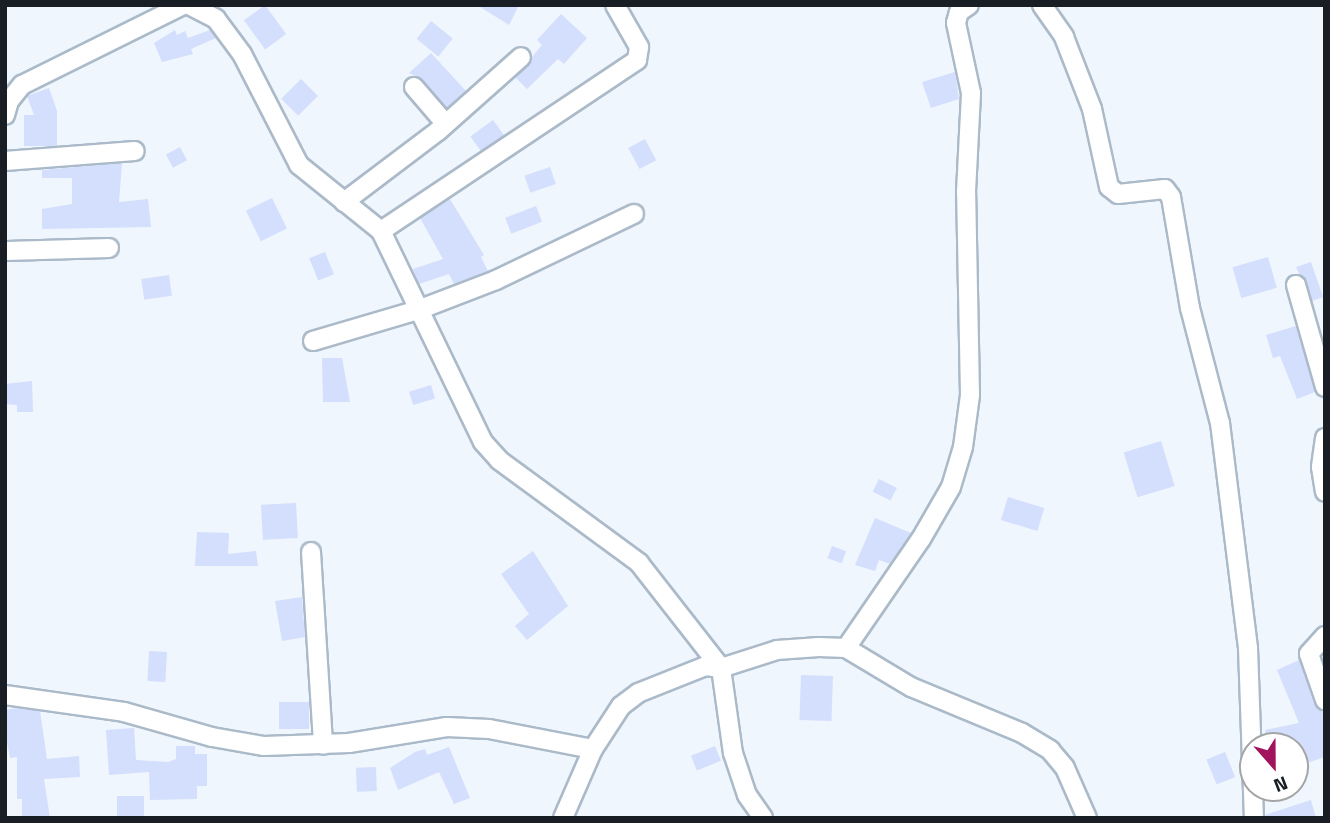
<!DOCTYPE html>
<style>
body{margin:0}
#map{position:relative;width:1330px;height:823px;overflow:hidden;background:#f0f6fd;font-family:"Titillium Web",sans-serif}
div>[style]{position:absolute}
.building>*{inset:0;background:#d4defd;transform-origin:0 0}
.roads{filter:drop-shadow(2px 0 #abbac9) drop-shadow(-2px 0 #abbac9) drop-shadow(0 2px #abbac9) drop-shadow(0 -2px #abbac9)}
.minor>*{height:18px;margin:-9px;padding:0 9px;transform-origin:9px;border-radius:9px;background:#fff}
span{translate:-50% -50%;white-space:nowrap;text-align:center;line-height:1.15;-webkit-text-stroke:5px #fff;paint-order:stroke}
.frame{position:absolute;inset:0;border:7px solid #181e24;pointer-events:none}
.north{position:absolute;left:1239px;top:732px;width:70px;height:70px;box-sizing:border-box;background:#fff;border:2px solid #a3a5a7;border-radius:50%;rotate:159deg;font-size:19px;font-weight:700;line-height:28px;text-align:center;color:#181e24}
.north::after{content:'';display:block;margin:auto;width:24px;height:32px;background:#a1135c;clip-path:polygon(50% 0,100% 100%,50% 72%,0 100%)}
</style>
<div id="map">
<div class="building">
<div style="left:265px;top:5px;width:36px;height:26px;rotate:54deg"></div>
<div style="clip-path:polygon(477px 5px,519px 5px,509px 25px)"></div>
<div style="clip-path:polygon(561px 14px,587px 38px,564px 64px,558px 59px,527px 89px,515px 77px,542px 45px,537px 40px)"></div>
<div style="left:431px;top:21px;width:28px;height:23px;rotate:39deg"></div>
<div style="clip-path:polygon(175px 30px,177px 35px,185px 31px,188px 38px,210px 30px,216px 38px,191px 49px,193px 54px,162px 62px,154px 43px)"></div>
<div style="clip-path:polygon(431px 53px,466px 91px,447px 108px,423px 80px,409px 73px)"></div>
<div style="clip-path:polygon(955px 72px,959px 99px,931px 108px,922px 82px)"></div>
<div style="left:301px;top:79px;width:24px;height:28px;rotate:45deg"></div>
<div style="clip-path:polygon(49px 88px,57px 111px,57px 146px,24px 146px,24px 115px,34px 115px,27px 96px)"></div>
<div style="left:493px;top:120px;width:19px;height:28px;rotate:54deg"></div>
<div style="left:645px;top:139px;width:24px;height:19px;rotate:62deg"></div>
<div style="left:180px;top:147px;width:15px;height:16px;rotate:62deg"></div>
<div style="clip-path:polygon(122px 163px,119px 202px,148px 199px,151px 227px,42px 229px,42px 209px,72px 204px,72px 178px,42px 178px,42px 170px)"></div>
<div style="left:550px;top:167px;width:18px;height:27px;rotate:71deg"></div>
<div style="left:272px;top:198px;width:34px;height:29px;rotate:64deg"></div>
<div style="clip-path:polygon(450px 199px,484px 255px,481px 257px,488px 271px,454px 284px,449px 274px,419px 284px,413px 269px,443px 259px,420px 218px)"></div>
<div style="left:536px;top:206px;width:17px;height:33px;rotate:69deg"></div>
<div style="left:325px;top:252px;width:24px;height:17px;rotate:68deg"></div>
<div style="left:1268px;top:257px;width:32px;height:37px;rotate:74deg"></div>
<div style="clip-path:polygon(1311px 262px,1323px 297px,1312px 301px,1296px 267px)"></div>
<div style="left:169px;top:275px;width:21px;height:28px;rotate:82deg"></div>
<div style="clip-path:polygon(1296px 326px,1315px 392px,1297px 399px,1280px 356px,1273px 358px,1266px 335px)"></div>
<div style="clip-path:polygon(322px 358px,342px 358px,350px 402px,323px 402px)"></div>
<div style="clip-path:polygon(32px 381px,33px 412px,17px 412px,17px 405px,5px 404px,5px 384px)"></div>
<div style="left:431px;top:385px;width:14px;height:23px;rotate:73deg"></div>
<div style="left:1161px;top:441px;width:47px;height:39px;rotate:73deg"></div>
<div style="left:879px;top:479px;width:20px;height:14px;rotate:27deg"></div>
<div style="left:1008px;top:497px;width:38px;height:24px;rotate:17deg"></div>
<div style="left:296px;top:503px;width:35px;height:35px;rotate:87deg"></div>
<div style="clip-path:polygon(875px 518px,911px 533px,890px 564px,879px 560px,875px 571px,855px 565px)"></div>
<div style="clip-path:polygon(197px 532px,229px 533px,228px 554px,256px 551px,258px 566px,195px 566px)"></div>
<div style="left:832px;top:546px;width:15px;height:13px;rotate:20deg"></div>
<div style="clip-path:polygon(533px 551px,568px 606px,527px 640px,515px 626px,529px 614px,501px 574px)"></div>
<div style="clip-path:polygon(302px 597px,305px 637px,282px 641px,275px 601px)"></div>
<div style="left:149px;top:651px;width:18px;height:30px;rotate:3deg"></div>
<div style="clip-path:polygon(1299px 660px,1314px 704px,1325px 715px,1325px 757px,1295px 767px,1295px 746px,1290px 746px,1287px 739px,1268px 743px,1265px 730px,1299px 723px,1277px 670px)"></div>
<div style="left:801px;top:675px;width:32px;height:45px;rotate:2deg"></div>
<div style="left:279px;top:702px;width:30px;height:27px"></div>
<div style="clip-path:polygon(17px 708px,40px 711px,47px 759px,79px 756px,80px 777px,44px 779px,50px 818px,22px 818px,22px 799px,17px 799px,17px 757px,10px 758px,5px 732px,5px 710px)"></div>
<div style="clip-path:polygon(134px 728px,136px 760px,168px 762px,176px 759px,176px 746px,195px 746px,195px 754px,207px 754px,207px 786px,197px 786px,197px 799px,150px 800px,149px 772px,109px 775px,106px 730px)"></div>
<div style="left:715px;top:746px;width:16px;height:26px;rotate:68deg"></div>
<div style="clip-path:polygon(449px 747px,470px 798px,454px 804px,439px 772px,398px 790px,390px 768px,415px 752px,425px 749px,427px 755px)"></div>
<div style="left:1225px;top:752px;width:27px;height:20px;rotate:68deg"></div>
<div style="left:376px;top:767px;width:24px;height:20px;rotate:88deg"></div>
<div style="left:117px;top:796px;width:27px;height:22px"></div>
<div style="clip-path:polygon(1311px 800px,1316px 818px,1265px 818px,1265px 815px)"></div>
</div>
<div class="roads">
<div class="minor">
<div style="left:189px;top:5px;width:30px;rotate:27deg"></div>
<div style="left:216px;top:19px;width:44px;rotate:53.4deg"></div>
<div style="left:242px;top:54px;width:125px;rotate:62.8deg"></div>
<div style="left:299px;top:165px;width:105px;rotate:38.8deg"></div>
<div style="left:381px;top:231px;width:234px;rotate:64.2deg"></div>
<div style="left:483px;top:442px;width:24px;rotate:48deg"></div>
<div style="left:499px;top:460px;width:174px;rotate:36.3deg"></div>
<div style="left:639px;top:563px;width:133px;rotate:52deg"></div>
<div style="left:721px;top:668px;width:86px;rotate:82deg"></div>
<div style="left:733px;top:753px;width:44px;rotate:71.6deg"></div>
<div style="left:747px;top:795px;width:28px;rotate:55deg"></div>
<div style="left:1042px;top:5px;width:39px;rotate:55deg"></div>
<div style="left:1064px;top:37px;width:77px;rotate:68.7deg"></div>
<div style="left:1092px;top:109px;width:80px;rotate:77.7deg"></div>
<div style="left:1109px;top:187px;width:11px;rotate:38deg"></div>
<div style="left:1118px;top:194px;width:47px;rotate:-6.1deg"></div>
<div style="left:1165px;top:189px;width:10px;rotate:53deg"></div>
<div style="left:1171px;top:197px;width:113px;rotate:80.3deg"></div>
<div style="left:1190px;top:308px;width:119px;rotate:75.4deg"></div>
<div style="left:1220px;top:423px;width:227px;rotate:82.9deg"></div>
<div style="left:1248px;top:648px;width:170px;rotate:88deg"></div>
<div style="left:414px;top:87px;width:48px;rotate:49.3deg"></div>
<div style="left:5px;top:115px;width:15px;rotate:-74deg"></div>
<div style="left:9px;top:101px;width:21px;rotate:-51deg"></div>
<div style="left:22px;top:85px;width:180px;rotate:-26.4deg"></div>
<div style="left:5px;top:161px;width:130px;rotate:-4.4deg"></div>
<div style="left:344px;top:202px;width:118px;rotate:-37.1deg"></div>
<div style="left:438px;top:131px;width:111px;rotate:-41.7deg"></div>
<div style="left:381px;top:231px;width:308px;rotate:-33.7deg"></div>
<div style="left:637px;top:60px;width:13px;rotate:-81deg"></div>
<div style="left:639px;top:47px;width:48px;rotate:-119.7deg"></div>
<div style="left:5px;top:251px;width:104px;rotate:-1.7deg"></div>
<div style="left:1296px;top:285px;width:106px;rotate:74.1deg"></div>
<div style="left:313px;top:341px;width:109px;rotate:-16.4deg"></div>
<div style="left:418px;top:310px;width:84px;rotate:-21deg"></div>
<div style="left:496px;top:280px;width:153px;rotate:-25.6deg"></div>
<div style="left:1325px;top:438px;width:29px;rotate:98deg"></div>
<div style="left:1321px;top:467px;width:25px;rotate:81deg"></div>
<div style="left:311px;top:552px;width:193px;rotate:86.4deg"></div>
<div style="left:1325px;top:636px;width:24px;rotate:132deg"></div>
<div style="left:1309px;top:654px;width:49px;rotate:70.8deg"></div>
<div style="left:846px;top:648px;width:132px;rotate:-55.5deg"></div>
<div style="left:921px;top:539px;width:60px;rotate:-60deg"></div>
<div style="left:951px;top:487px;width:42px;rotate:-73.3deg"></div>
<div style="left:963px;top:447px;width:52px;rotate:-82.3deg"></div>
<div style="left:970px;top:395px;width:203px;rotate:-91.1deg"></div>
<div style="left:966px;top:192px;width:99px;rotate:-87.1deg"></div>
<div style="left:971px;top:93px;width:72px;rotate:-102.1deg"></div>
<div style="left:956px;top:23px;width:11px;rotate:-75deg"></div>
<div style="left:959px;top:12px;width:12px;rotate:-35deg"></div>
<div style="left:5px;top:695px;width:120px;rotate:8.1deg"></div>
<div style="left:124px;top:712px;width:91px;rotate:15.9deg"></div>
<div style="left:212px;top:737px;width:53px;rotate:9.8deg"></div>
<div style="left:264px;top:746px;width:85px;rotate:-2deg"></div>
<div style="left:349px;top:743px;width:99px;rotate:-9.3deg"></div>
<div style="left:447px;top:727px;width:42px;rotate:2.7deg"></div>
<div style="left:489px;top:729px;width:106px;rotate:10.9deg"></div>
<div style="left:563px;top:818px;width:75px;rotate:-66.5deg"></div>
<div style="left:593px;top:749px;width:51px;rotate:-56.9deg"></div>
<div style="left:621px;top:706px;width:21px;rotate:-37deg"></div>
<div style="left:638px;top:693px;width:73px;rotate:-21.7deg"></div>
<div style="left:706px;top:666px;width:15px;rotate:8deg"></div>
<div style="left:721px;top:668px;width:59px;rotate:-17.8deg"></div>
<div style="left:777px;top:650px;width:42px;rotate:-4.1deg"></div>
<div style="left:819px;top:647px;width:27px;rotate:2deg"></div>
<div style="left:846px;top:648px;width:76px;rotate:31deg"></div>
<div style="left:911px;top:687px;width:120px;rotate:22.5deg"></div>
<div style="left:1022px;top:733px;width:33px;rotate:31deg"></div>
<div style="left:1050px;top:750px;width:23px;rotate:50deg"></div>
<div style="left:1065px;top:768px;width:55px;rotate:66.3deg"></div>
</div>
</div>
<div class="frame"></div>
<div class="north">N</div>
</div>
